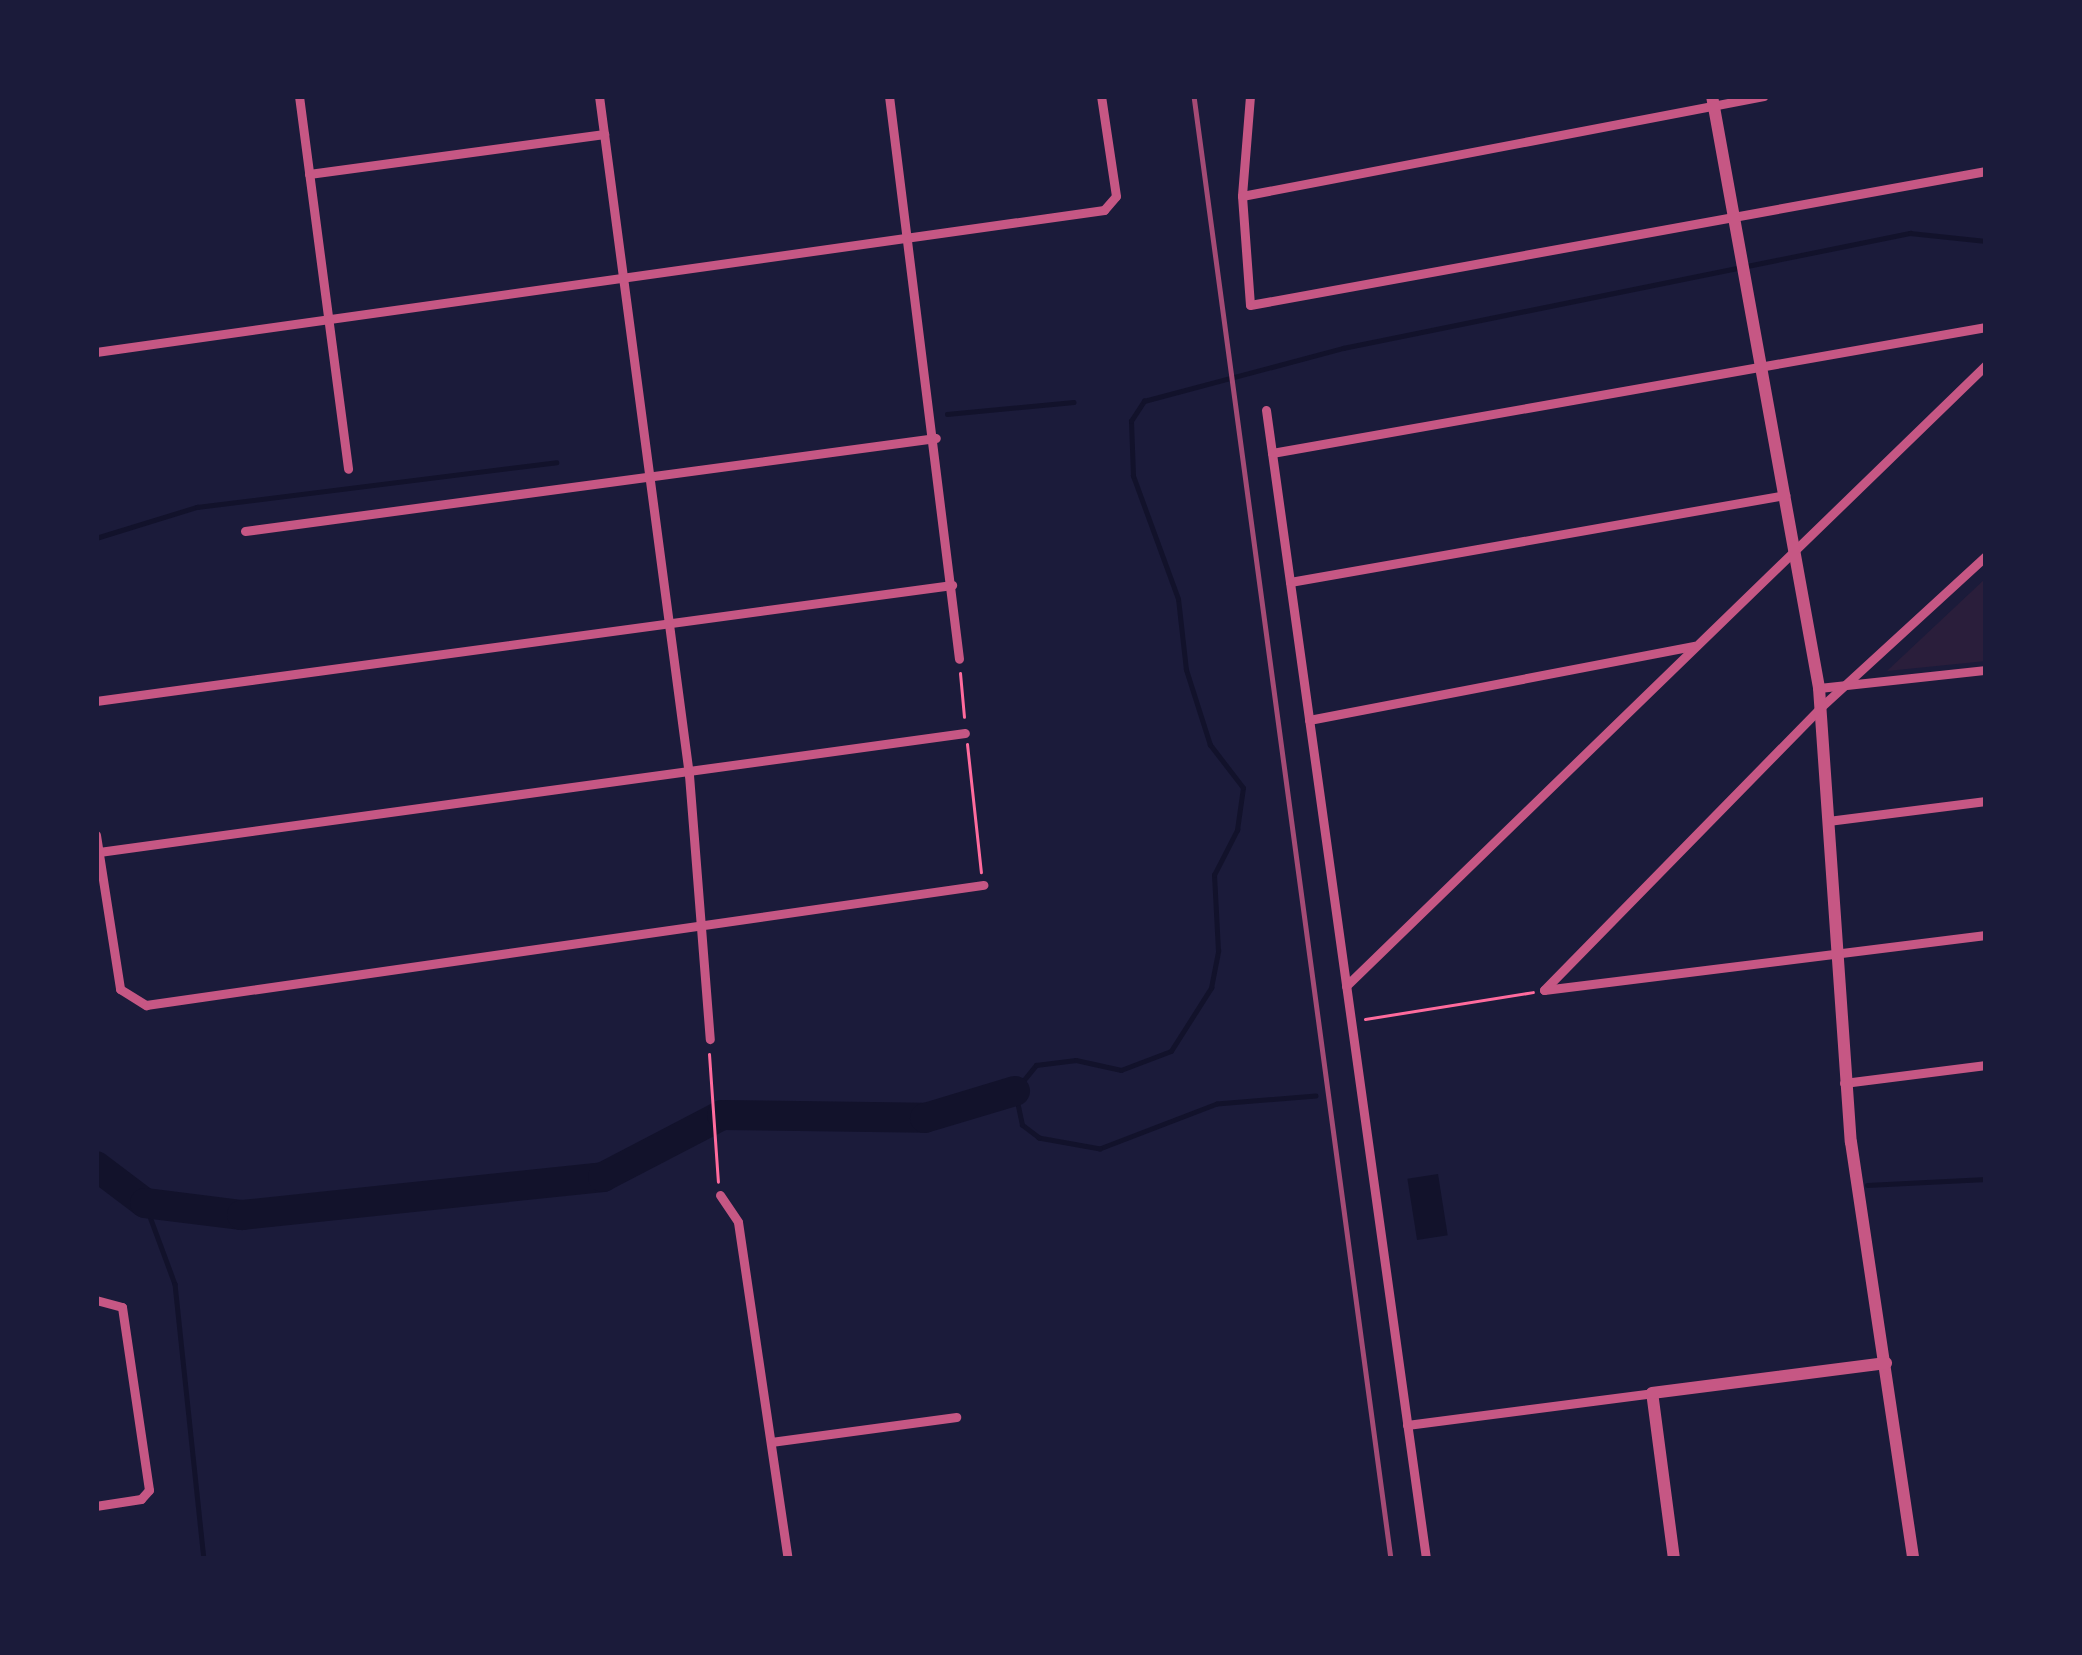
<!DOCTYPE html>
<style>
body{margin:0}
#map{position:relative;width:2082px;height:1655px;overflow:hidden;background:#1b1b3a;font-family:Lato,sans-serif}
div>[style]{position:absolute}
.green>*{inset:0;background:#2a1e3b}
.water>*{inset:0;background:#12122b;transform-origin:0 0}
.stream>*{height:4.5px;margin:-2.25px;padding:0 2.25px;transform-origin:2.25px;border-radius:2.25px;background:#12122b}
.river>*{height:30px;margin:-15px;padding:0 15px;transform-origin:15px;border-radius:15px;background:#12122b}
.path>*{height:3px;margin:-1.5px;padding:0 1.5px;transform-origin:1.5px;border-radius:1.5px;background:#ff6b9d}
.minor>*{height:9px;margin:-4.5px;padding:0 4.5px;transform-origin:4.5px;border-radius:4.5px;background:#c65784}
.tertiary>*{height:12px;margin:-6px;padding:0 6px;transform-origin:6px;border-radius:6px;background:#c65784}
.rail>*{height:4.5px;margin:-2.25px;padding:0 2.25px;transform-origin:2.25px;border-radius:2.25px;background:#a44b75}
span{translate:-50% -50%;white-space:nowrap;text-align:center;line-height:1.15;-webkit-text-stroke:10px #1b1b3a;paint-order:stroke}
.frame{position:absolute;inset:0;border:99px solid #1b1b3a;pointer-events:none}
</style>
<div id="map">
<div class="green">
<div style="clip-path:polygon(1986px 578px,1986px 661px,1887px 671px)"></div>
</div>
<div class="water">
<div style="left:1438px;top:1174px;width:62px;height:31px;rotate:81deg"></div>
</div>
<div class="stream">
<div style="left:947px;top:414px;width:127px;rotate:-5.4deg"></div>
<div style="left:96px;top:538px;width:106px;rotate:-17.1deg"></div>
<div style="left:197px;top:507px;width:362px;rotate:-7.1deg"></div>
<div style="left:1316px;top:1096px;width:99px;rotate:175.4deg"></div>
<div style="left:1217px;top:1104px;width:125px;rotate:159deg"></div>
<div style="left:1100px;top:1149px;width:62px;rotate:-169.8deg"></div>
<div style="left:1039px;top:1138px;width:21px;rotate:-143deg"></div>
<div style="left:1022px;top:1125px;width:35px;rotate:-102deg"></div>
<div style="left:1015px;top:1091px;width:33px;rotate:-51deg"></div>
<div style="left:1036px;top:1065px;width:40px;rotate:-7.1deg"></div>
<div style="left:1076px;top:1060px;width:46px;rotate:12.5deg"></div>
<div style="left:1121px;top:1070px;width:53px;rotate:-20.8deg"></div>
<div style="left:1171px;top:1051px;width:75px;rotate:-57.6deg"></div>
<div style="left:1211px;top:988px;width:38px;rotate:-79deg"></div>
<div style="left:1218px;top:951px;width:76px;rotate:-93deg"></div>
<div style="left:1214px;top:875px;width:51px;rotate:-62.9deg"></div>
<div style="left:1237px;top:830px;width:42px;rotate:-81.9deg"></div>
<div style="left:1243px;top:788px;width:54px;rotate:-127.5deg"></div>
<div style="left:1210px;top:745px;width:79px;rotate:-107.7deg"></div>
<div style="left:1186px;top:670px;width:71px;rotate:-96.4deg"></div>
<div style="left:1178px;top:599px;width:131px;rotate:-110.1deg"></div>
<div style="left:1133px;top:476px;width:55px;rotate:-92.1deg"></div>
<div style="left:1131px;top:421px;width:24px;rotate:-57deg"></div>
<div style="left:1144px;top:401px;width:206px;rotate:-14.9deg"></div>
<div style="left:1343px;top:348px;width:579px;rotate:-11.47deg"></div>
<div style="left:1910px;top:233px;width:76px;rotate:6deg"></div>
<div style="left:1867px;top:1185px;width:119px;rotate:-2.9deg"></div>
<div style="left:145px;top:1203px;width:86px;rotate:69.7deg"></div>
<div style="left:175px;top:1284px;width:277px;rotate:84deg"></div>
</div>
<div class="river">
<div style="left:96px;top:1166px;width:61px;rotate:37.1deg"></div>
<div style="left:145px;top:1203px;width:98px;rotate:7.1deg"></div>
<div style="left:242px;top:1215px;width:363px;rotate:-6deg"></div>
<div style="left:603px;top:1177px;width:134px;rotate:-27.5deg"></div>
<div style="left:722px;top:1115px;width:203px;rotate:0.8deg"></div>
<div style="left:925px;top:1118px;width:94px;rotate:-16.7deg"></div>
</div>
<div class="path">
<div style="left:960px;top:673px;width:44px;rotate:84.8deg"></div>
<div style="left:967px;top:744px;width:129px;rotate:83.8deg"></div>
<div style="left:1365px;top:1019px;width:170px;rotate:-9.1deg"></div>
<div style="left:709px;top:1054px;width:128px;rotate:86deg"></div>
</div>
<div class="minor">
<div style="left:299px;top:96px;width:376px;rotate:82.5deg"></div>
<div style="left:599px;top:96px;width:685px;rotate:82.45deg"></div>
<div style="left:689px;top:775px;width:265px;rotate:85.5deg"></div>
<div style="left:889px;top:96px;width:567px;rotate:82.91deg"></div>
<div style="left:1250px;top:96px;width:100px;rotate:94.6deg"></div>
<div style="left:1242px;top:196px;width:109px;rotate:85.8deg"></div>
<div style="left:1250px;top:305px;width:748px;rotate:-10.32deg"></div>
<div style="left:309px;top:174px;width:298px;rotate:-7.7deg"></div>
<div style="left:1242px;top:196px;width:531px;rotate:-10.84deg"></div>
<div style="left:96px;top:352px;width:1018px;rotate:-8.02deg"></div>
<div style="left:1104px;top:210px;width:18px;rotate:-49deg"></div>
<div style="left:1116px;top:196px;width:101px;rotate:-98.5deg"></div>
<div style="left:1266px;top:410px;width:1160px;rotate:82.07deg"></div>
<div style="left:1272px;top:453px;width:725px;rotate:-10.01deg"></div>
<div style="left:245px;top:531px;width:697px;rotate:-7.67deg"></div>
<div style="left:1290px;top:582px;width:503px;rotate:-9.97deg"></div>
<div style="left:1819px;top:688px;width:168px;rotate:-6.2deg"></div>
<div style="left:96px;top:701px;width:864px;rotate:-7.72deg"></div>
<div style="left:1309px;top:720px;width:392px;rotate:-10.9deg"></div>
<div style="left:1828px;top:821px;width:159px;rotate:-7.2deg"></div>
<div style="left:96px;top:835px;width:156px;rotate:81.1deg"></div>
<div style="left:120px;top:989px;width:31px;rotate:32deg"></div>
<div style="left:146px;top:1005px;width:846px;rotate:-8.16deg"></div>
<div style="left:99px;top:852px;width:874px;rotate:-7.82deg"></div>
<div style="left:1346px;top:986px;width:892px;rotate:-44.14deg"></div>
<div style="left:1544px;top:990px;width:396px;rotate:-45.6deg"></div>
<div style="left:1821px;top:707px;width:224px;rotate:-42.5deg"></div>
<div style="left:1544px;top:990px;width:445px;rotate:-7.1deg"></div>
<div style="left:1844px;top:1083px;width:143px;rotate:-7.2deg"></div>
<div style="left:720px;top:1195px;width:32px;rotate:56deg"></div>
<div style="left:738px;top:1222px;width:341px;rotate:81.6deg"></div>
<div style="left:96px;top:1300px;width:27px;rotate:15deg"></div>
<div style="left:122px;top:1307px;width:185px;rotate:81.6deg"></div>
<div style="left:149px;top:1490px;width:12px;rotate:132deg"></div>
<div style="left:141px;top:1499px;width:46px;rotate:171.2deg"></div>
<div style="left:1407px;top:1425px;width:247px;rotate:-7.4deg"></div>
<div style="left:771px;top:1442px;width:187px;rotate:-7.7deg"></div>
</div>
<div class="tertiary">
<div style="left:1712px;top:96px;width:602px;rotate:79.75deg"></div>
<div style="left:1819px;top:688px;width:455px;rotate:86deg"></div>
<div style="left:1851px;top:1142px;width:422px;rotate:81.5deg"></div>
<div style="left:1674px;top:1559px;width:167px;rotate:-97.5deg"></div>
<div style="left:1652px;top:1393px;width:236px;rotate:-7.3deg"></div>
</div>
<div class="rail">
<div style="left:1194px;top:96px;width:1476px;rotate:82.33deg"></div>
</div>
<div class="frame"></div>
</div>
